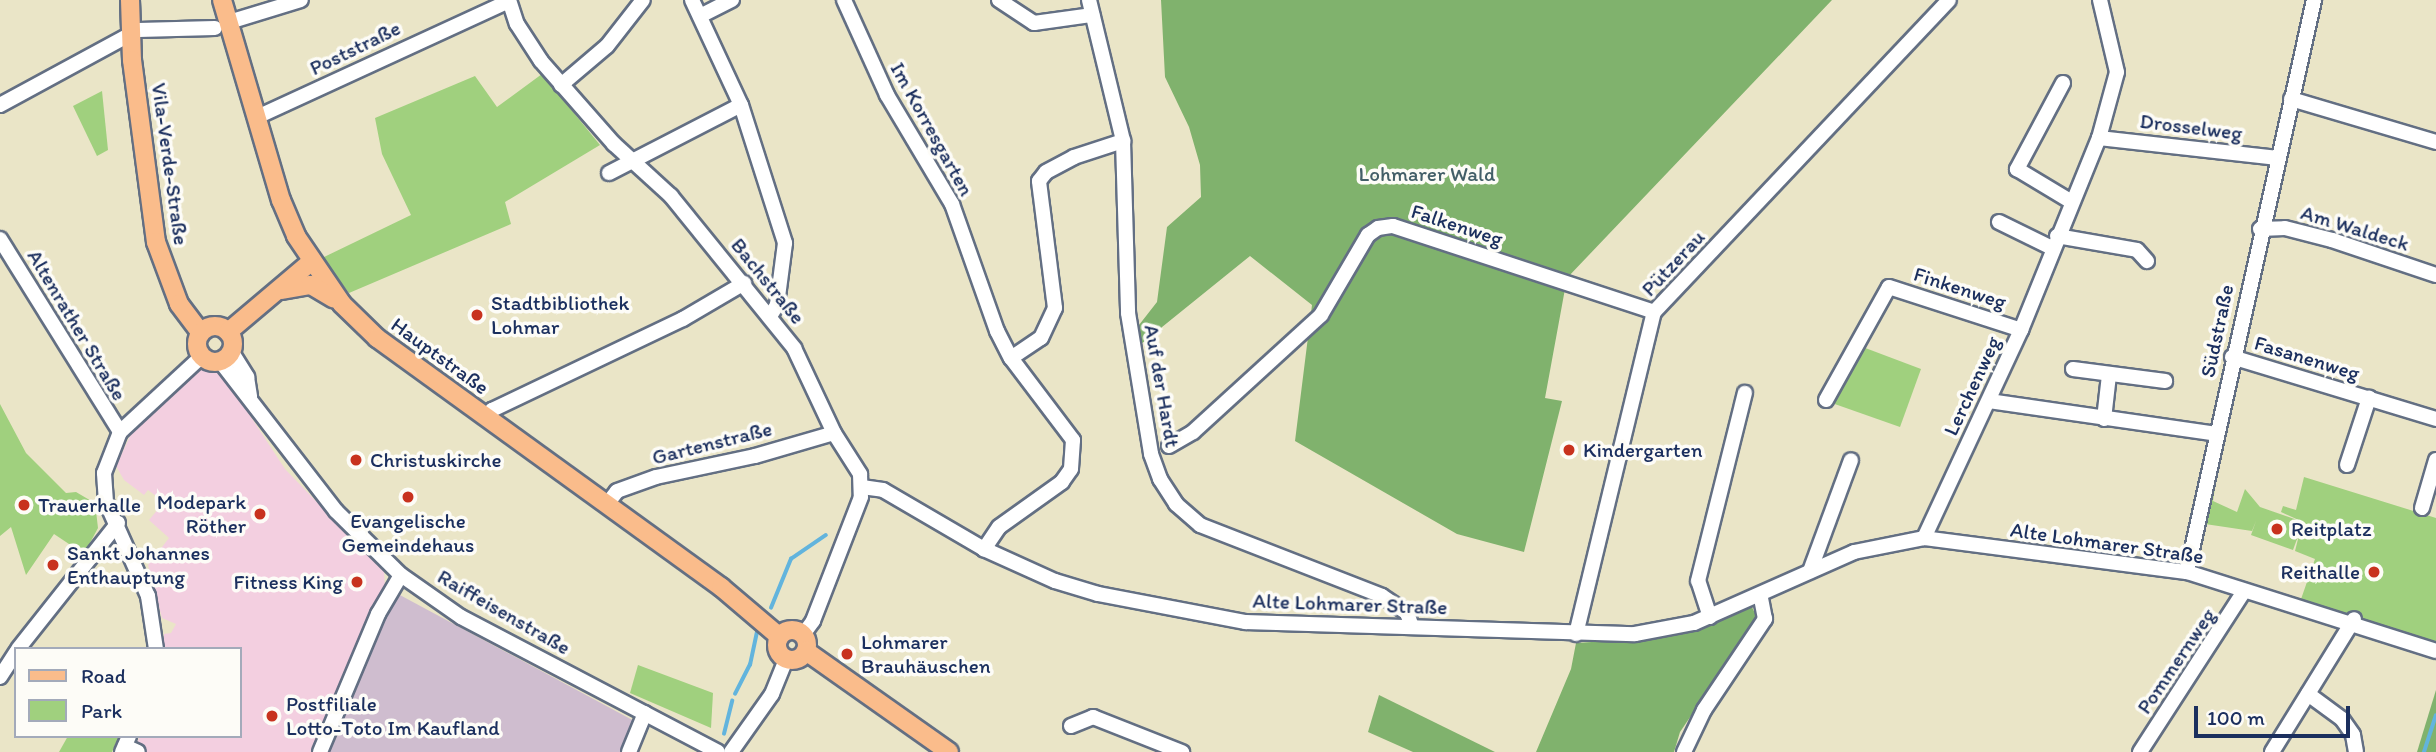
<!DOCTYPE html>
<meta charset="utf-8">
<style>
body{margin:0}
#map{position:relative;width:2436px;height:752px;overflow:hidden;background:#eae5c7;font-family:Itim,sans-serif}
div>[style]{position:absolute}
.built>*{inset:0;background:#f3cfe0}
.industrial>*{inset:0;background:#cfbdcf}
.green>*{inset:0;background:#a0d07e}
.forest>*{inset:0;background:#80b26d}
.stream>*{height:3.5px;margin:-1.75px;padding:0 1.75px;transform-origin:1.75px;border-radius:1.75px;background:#62b4dd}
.roads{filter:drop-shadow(2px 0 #636f83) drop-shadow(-2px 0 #636f83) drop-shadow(0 2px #636f83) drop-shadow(0 -2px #636f83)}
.minor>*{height:14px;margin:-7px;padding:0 7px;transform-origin:7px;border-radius:7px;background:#fff}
.major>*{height:18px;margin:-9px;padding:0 9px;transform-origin:9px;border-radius:9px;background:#fabc8b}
.major>.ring{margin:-9px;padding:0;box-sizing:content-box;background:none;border:18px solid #fabc8b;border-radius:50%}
.dots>*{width:19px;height:19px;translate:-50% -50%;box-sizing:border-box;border:4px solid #fdfcf7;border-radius:50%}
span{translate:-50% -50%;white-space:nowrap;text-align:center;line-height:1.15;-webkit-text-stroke:7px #fdfcf7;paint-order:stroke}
.street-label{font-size:21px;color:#1b2f5e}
.park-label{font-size:21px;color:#435f68}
.poi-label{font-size:21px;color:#1b2f5e}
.left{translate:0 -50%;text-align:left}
.right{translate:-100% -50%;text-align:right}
.legend{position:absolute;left:14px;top:647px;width:228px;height:91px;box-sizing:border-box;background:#fdfcf7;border:2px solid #a3aaba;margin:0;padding:9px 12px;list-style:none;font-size:21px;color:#1b2f5e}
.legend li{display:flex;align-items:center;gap:14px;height:35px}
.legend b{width:35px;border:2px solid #a3aaba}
.scale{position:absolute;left:2194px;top:706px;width:156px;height:32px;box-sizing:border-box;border:4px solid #1b2f5e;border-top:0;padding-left:9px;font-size:21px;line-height:24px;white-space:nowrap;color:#1b2f5e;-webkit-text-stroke:5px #fdfcf7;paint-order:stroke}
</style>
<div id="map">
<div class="built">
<div style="clip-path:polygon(202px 369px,220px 370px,285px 469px,384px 572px,385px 587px,361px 642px,325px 752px,133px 752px,140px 736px,240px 736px,240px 649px,163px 649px,164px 634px,171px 633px,176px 624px,162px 618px,148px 565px,169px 538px,149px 520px,164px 502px,148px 490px,144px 495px,124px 480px,116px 466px,132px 432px)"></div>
</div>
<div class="industrial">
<div style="clip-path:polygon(385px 587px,638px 723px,625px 752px,325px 752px,361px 642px)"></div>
</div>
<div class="green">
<div style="clip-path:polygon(542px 74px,600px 145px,505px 202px,511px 224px,349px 293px,322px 258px,411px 215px,382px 154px,375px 118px,475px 76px,497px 107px)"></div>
<div style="clip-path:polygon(102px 91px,108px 150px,97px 156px,73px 106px)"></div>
<div style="clip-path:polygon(1860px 346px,1921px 369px,1900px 427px,1829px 402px)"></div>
<div style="clip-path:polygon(0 404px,26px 453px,66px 493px,76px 492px,93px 502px,96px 511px,98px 528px,84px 554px,54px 534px,26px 575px,11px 527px,0 536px)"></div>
<div style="clip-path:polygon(2219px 462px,2213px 501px,2237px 512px,2245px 489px,2260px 507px,2303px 522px,2281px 512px,2283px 506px,2296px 510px,2304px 477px,2436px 518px,2436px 647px,2300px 602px,2315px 559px,2295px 551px,2300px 531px,2293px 550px,2251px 535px,2256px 521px,2252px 531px,2205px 524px)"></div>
<div style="clip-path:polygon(638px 665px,713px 693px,711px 728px,630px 693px)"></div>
<div style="clip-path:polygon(68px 736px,119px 736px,112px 752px,59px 752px)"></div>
</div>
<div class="forest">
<div style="clip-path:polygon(1161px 0,1832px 0,1567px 278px,1545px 398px,1562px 401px,1524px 552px,1457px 534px,1295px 441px,1312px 305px,1250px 256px,1141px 344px,1139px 325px,1157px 302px,1167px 227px,1201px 197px,1200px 165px,1189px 127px,1165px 77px)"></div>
<div style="clip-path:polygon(1752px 607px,1757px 618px,1680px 732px,1674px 752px,1536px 752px,1571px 669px,1576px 643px,1638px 639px)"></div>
<div style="clip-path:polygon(2436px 690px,2436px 752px,2417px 752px)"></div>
<div style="clip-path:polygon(1379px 695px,1495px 752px,1413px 752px,1368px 732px)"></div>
</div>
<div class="stream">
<div style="left:771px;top:608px;width:53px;rotate:-67.8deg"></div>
<div style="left:791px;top:559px;width:42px;rotate:-34.4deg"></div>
<div style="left:735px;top:694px;width:33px;rotate:-63deg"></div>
<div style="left:750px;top:665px;width:33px;rotate:-78deg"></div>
<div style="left:724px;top:734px;width:34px;rotate:-76deg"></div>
<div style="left:2424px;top:752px;width:38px;rotate:-72deg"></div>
</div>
<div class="roads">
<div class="minor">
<div style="left:509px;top:0;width:25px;rotate:72deg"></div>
<div style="left:517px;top:24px;width:44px;rotate:57deg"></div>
<div style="left:541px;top:61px;width:111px;rotate:48.7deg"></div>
<div style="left:614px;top:144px;width:77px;rotate:42.4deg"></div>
<div style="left:671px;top:196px;width:196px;rotate:51deg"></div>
<div style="left:794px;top:348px;width:94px;rotate:64.8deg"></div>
<div style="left:834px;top:433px;width:49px;rotate:57.6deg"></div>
<div style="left:860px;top:474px;width:23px;rotate:88deg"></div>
<div style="left:861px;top:497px;width:133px;rotate:111.2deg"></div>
<div style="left:813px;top:621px;width:17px;rotate:126deg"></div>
<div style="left:692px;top:0;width:116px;rotate:65deg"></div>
<div style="left:741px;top:105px;width:145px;rotate:72.3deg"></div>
<div style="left:785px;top:243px;width:63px;rotate:97.4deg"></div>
<div style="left:777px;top:305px;width:13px;rotate:122deg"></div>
<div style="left:844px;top:0;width:104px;rotate:65.6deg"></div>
<div style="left:887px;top:95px;width:127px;rotate:59.2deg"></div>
<div style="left:952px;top:204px;width:135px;rotate:70.5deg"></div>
<div style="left:997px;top:331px;width:30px;rotate:63deg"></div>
<div style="left:1011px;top:358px;width:103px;rotate:52.9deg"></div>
<div style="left:1073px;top:440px;width:29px;rotate:94deg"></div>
<div style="left:1071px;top:469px;width:16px;rotate:125deg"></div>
<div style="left:1062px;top:482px;width:77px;rotate:144.5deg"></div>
<div style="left:999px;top:527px;width:27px;rotate:124deg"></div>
<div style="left:999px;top:0;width:42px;rotate:33.3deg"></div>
<div style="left:1034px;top:23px;width:59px;rotate:-7.9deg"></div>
<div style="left:1089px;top:0;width:145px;rotate:76.4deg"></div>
<div style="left:1123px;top:141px;width:172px;rotate:88.3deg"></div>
<div style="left:1128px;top:313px;width:143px;rotate:80.7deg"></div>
<div style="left:1151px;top:454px;width:27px;rotate:70deg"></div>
<div style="left:1160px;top:479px;width:30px;rotate:57deg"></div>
<div style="left:1176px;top:504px;width:32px;rotate:41deg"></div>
<div style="left:1200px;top:525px;width:195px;rotate:21.3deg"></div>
<div style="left:1382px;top:596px;width:30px;rotate:34deg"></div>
<div style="left:1407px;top:613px;width:15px;rotate:70deg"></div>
<div style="left:700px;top:16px;width:36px;rotate:-27deg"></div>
<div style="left:229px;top:22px;width:75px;rotate:-17deg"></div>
<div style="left:2063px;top:83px;width:98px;rotate:118.1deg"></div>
<div style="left:2017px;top:169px;width:64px;rotate:31deg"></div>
<div style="left:561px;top:85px;width:60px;rotate:-40.3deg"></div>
<div style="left:607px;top:46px;width:58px;rotate:-52deg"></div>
<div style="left:2291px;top:99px;width:151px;rotate:16.5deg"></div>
<div style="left:0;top:105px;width:157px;rotate:-28.5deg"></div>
<div style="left:138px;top:30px;width:77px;rotate:-1.5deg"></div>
<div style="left:257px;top:117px;width:277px;rotate:-24.7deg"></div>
<div style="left:2099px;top:138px;width:180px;rotate:6.4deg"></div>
<div style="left:609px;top:173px;width:148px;rotate:-27.3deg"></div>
<div style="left:1999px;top:222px;width:59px;rotate:26.1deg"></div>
<div style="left:2260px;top:229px;width:25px;rotate:-2deg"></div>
<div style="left:2285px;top:228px;width:49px;rotate:14.3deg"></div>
<div style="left:2332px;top:240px;width:110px;rotate:18.6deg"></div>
<div style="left:2057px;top:236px;width:81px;rotate:9.9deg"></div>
<div style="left:2137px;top:250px;width:15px;rotate:48deg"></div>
<div style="left:0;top:239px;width:227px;rotate:58.1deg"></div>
<div style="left:231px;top:351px;width:31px;rotate:58deg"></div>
<div style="left:247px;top:377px;width:20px;rotate:81deg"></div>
<div style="left:2232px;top:357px;width:213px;rotate:16.9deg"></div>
<div style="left:1011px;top:358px;width:36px;rotate:-34deg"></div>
<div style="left:1041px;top:338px;width:33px;rotate:-65deg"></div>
<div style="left:1055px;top:308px;width:128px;rotate:-97.2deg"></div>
<div style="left:1039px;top:181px;width:11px;rotate:-52deg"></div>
<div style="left:1046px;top:172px;width:32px;rotate:-28deg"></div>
<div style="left:1074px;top:157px;width:52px;rotate:-18.1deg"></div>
<div style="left:220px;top:361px;width:190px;rotate:52.3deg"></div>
<div style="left:336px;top:511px;width:91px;rotate:44.6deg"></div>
<div style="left:401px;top:575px;width:73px;rotate:35deg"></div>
<div style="left:461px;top:617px;width:290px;rotate:27.7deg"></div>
<div style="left:2073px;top:369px;width:93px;rotate:7.4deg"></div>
<div style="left:1826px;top:400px;width:129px;rotate:-60.9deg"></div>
<div style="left:1889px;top:287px;width:139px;rotate:18deg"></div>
<div style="left:1989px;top:401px;width:230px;rotate:8.2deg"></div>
<div style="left:488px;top:419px;width:10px;rotate:-66deg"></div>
<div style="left:492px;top:410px;width:212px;rotate:-25.5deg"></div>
<div style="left:683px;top:319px;width:71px;rotate:-30.5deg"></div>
<div style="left:2104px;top:419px;width:44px;rotate:-83.5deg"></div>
<div style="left:1169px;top:446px;width:28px;rotate:-30deg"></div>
<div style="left:1193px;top:432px;width:173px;rotate:-42.4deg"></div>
<div style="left:1321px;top:315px;width:93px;rotate:-59.6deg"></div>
<div style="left:1368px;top:235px;width:12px;rotate:-35deg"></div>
<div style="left:1378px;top:228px;width:15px;rotate:-8deg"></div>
<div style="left:1393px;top:226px;width:275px;rotate:18.2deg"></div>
<div style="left:2347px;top:465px;width:71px;rotate:-71.8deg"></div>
<div style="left:862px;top:487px;width:21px;rotate:8deg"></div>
<div style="left:883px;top:490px;width:117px;rotate:30.3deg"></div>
<div style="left:984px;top:549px;width:78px;rotate:24.3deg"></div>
<div style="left:1055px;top:581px;width:45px;rotate:16.8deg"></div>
<div style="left:1098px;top:594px;width:150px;rotate:10.8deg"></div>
<div style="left:1245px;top:622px;width:390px;rotate:1.8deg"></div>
<div style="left:1635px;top:634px;width:60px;rotate:-10.6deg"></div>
<div style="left:1694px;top:623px;width:175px;rotate:-23.9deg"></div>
<div style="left:1854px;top:552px;width:71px;rotate:-11.3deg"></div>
<div style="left:1924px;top:538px;width:265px;rotate:7.4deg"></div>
<div style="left:2187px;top:572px;width:261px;rotate:17.6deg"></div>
<div style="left:607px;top:504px;width:16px;rotate:-52deg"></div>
<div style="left:617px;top:491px;width:41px;rotate:-19.7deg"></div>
<div style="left:656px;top:477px;width:101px;rotate:-12deg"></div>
<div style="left:755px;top:456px;width:82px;rotate:-16.2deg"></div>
<div style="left:2422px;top:508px;width:50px;rotate:-73.7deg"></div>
<div style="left:1924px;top:538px;width:230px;rotate:-65deg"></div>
<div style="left:2021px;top:330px;width:207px;rotate:-67.9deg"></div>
<div style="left:2099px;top:138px;width:68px;rotate:-74.7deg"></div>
<div style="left:2117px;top:72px;width:74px;rotate:-103.3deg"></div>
<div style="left:1810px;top:571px;width:118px;rotate:-69.7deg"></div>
<div style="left:2187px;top:572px;width:586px;rotate:-77.48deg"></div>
<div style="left:1710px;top:617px;width:38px;rotate:-108deg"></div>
<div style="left:1698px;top:581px;width:194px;rotate:-76deg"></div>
<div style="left:1576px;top:634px;width:331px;rotate:-76.4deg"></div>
<div style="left:1654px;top:312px;width:429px;rotate:-46.6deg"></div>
<div style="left:18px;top:649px;width:161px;rotate:-51.6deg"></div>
<div style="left:156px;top:649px;width:54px;rotate:-98.6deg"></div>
<div style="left:148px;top:596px;width:103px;rotate:-114.1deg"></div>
<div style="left:106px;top:502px;width:29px;rotate:-94deg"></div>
<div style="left:104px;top:473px;width:44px;rotate:-68.7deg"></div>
<div style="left:120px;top:432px;width:112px;rotate:-42.8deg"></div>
<div style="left:0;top:677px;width:30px;rotate:-57deg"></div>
<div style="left:2308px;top:694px;width:42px;rotate:36.3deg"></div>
<div style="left:2342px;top:719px;width:19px;rotate:55deg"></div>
<div style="left:2353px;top:735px;width:17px;rotate:80deg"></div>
<div style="left:1071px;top:726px;width:24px;rotate:-22deg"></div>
<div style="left:1093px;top:717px;width:96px;rotate:21.5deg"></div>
<div style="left:125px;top:746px;width:14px;rotate:25deg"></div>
<div style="left:122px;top:752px;width:17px;rotate:-66deg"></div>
<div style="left:320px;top:752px;width:150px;rotate:-67.2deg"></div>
<div style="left:378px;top:614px;width:45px;rotate:-59.5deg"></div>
<div style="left:629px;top:752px;width:42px;rotate:-67.7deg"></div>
<div style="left:731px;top:752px;width:71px;rotate:-54.7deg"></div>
<div style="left:772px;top:694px;width:38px;rotate:-68deg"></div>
<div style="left:1684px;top:752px;width:47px;rotate:-64.5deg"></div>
<div style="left:1704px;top:710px;width:110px;rotate:-56.2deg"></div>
<div style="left:1765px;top:619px;width:25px;rotate:-101deg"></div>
<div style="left:2140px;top:752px;width:192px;rotate:-57.1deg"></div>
<div style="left:2272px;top:752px;width:156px;rotate:-58.3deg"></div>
</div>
<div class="major">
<div style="left:130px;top:0;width:60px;rotate:88.1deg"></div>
<div style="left:132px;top:60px;width:184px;rotate:82.5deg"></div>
<div style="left:156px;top:242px;width:66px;rotate:69.6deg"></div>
<div style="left:179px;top:304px;width:36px;rotate:53deg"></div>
<div style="left:222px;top:0;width:209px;rotate:73.6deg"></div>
<div style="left:281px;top:200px;width:39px;rotate:67deg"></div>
<div style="left:296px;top:236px;width:82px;rotate:55.9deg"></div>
<div style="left:342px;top:304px;width:49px;rotate:44.2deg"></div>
<div style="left:377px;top:338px;width:425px;rotate:35.9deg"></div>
<div style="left:721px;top:587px;width:77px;rotate:40.3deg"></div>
<div style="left:282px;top:290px;width:29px;rotate:-10deg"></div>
<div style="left:311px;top:285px;width:26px;rotate:31deg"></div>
<div class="ring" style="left:197px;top:326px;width:18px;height:18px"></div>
<div style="left:228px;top:332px;width:110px;rotate:-40.2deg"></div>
<div class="ring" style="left:777px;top:630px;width:12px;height:12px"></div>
<div style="left:806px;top:651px;width:175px;rotate:35.2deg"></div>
</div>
</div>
<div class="dots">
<div style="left:477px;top:315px;background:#c8321e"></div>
<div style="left:1569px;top:450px;background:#c8321e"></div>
<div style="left:356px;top:460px;background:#c8321e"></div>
<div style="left:408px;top:497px;background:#c8321e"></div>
<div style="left:24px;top:505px;background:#c8321e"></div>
<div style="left:260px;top:514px;background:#c8321e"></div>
<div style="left:2277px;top:529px;background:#c8321e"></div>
<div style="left:53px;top:565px;background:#c8321e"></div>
<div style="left:2374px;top:572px;background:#c8321e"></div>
<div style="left:357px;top:582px;background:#c8321e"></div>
<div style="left:847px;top:654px;background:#c8321e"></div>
<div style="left:272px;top:716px;background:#c8321e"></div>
</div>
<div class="street-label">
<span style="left:355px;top:48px;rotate:-26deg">Poststraße</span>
<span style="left:2191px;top:127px;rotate:7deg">Drosselweg</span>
<span style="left:932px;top:129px;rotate:61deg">Im Korresgarten</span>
<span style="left:170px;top:164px;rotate:82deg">Vila-Verde-Straße</span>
<span style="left:1457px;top:225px;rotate:18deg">Falkenweg</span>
<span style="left:2355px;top:228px;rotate:17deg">Am Waldeck</span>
<span style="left:1673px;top:263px;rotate:-47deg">Pützerau</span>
<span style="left:768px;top:281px;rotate:51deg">Bachstraße</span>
<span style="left:1960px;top:288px;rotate:18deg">Finkenweg</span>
<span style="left:77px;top:325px;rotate:59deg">Altenrather Straße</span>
<span style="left:2217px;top:331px;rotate:-78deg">Südstraße</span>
<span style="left:440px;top:356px;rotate:36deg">Hauptstraße</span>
<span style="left:2307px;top:358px;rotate:17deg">Fasanenweg</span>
<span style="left:1162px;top:386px;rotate:80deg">Auf der Hardt</span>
<span style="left:1972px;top:386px;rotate:-65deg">Lerchenweg</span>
<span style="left:712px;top:443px;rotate:-14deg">Gartenstraße</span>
<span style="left:2107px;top:543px;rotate:8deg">Alte Lohmarer Straße</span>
<span style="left:1350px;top:604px;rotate:2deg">Alte Lohmarer Straße</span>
<span style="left:504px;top:612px;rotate:30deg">Raiffeisenstraße</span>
<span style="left:2176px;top:661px;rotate:-56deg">Pommernweg</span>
</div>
<div class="park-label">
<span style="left:1427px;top:174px">Lohmarer Wald</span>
</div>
<div class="poi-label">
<span class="left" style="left:491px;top:315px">Stadtbibliothek<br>Lohmar</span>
<span class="left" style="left:1583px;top:450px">Kindergarten</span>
<span class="left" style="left:370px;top:460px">Christuskirche</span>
<span class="right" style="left:246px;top:514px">Modepark<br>Röther</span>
<span class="left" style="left:38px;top:505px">Trauerhalle</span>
<span style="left:408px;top:533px">Evangelische<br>Gemeindehaus</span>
<span class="left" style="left:2291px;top:529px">Reitplatz</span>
<span class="left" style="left:67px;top:565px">Sankt Johannes<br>Enthauptung</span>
<span class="right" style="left:2360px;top:572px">Reithalle</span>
<span class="right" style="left:343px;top:582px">Fitness King</span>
<span class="left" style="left:861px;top:654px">Lohmarer<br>Brauhäuschen</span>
<span class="left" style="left:286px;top:716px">Postfiliale<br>Lotto-Toto Im Kaufland</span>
</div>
<ul class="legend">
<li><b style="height:9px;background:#fabc8b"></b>Road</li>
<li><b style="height:19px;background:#a0d07e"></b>Park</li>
</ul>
<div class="scale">100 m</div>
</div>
